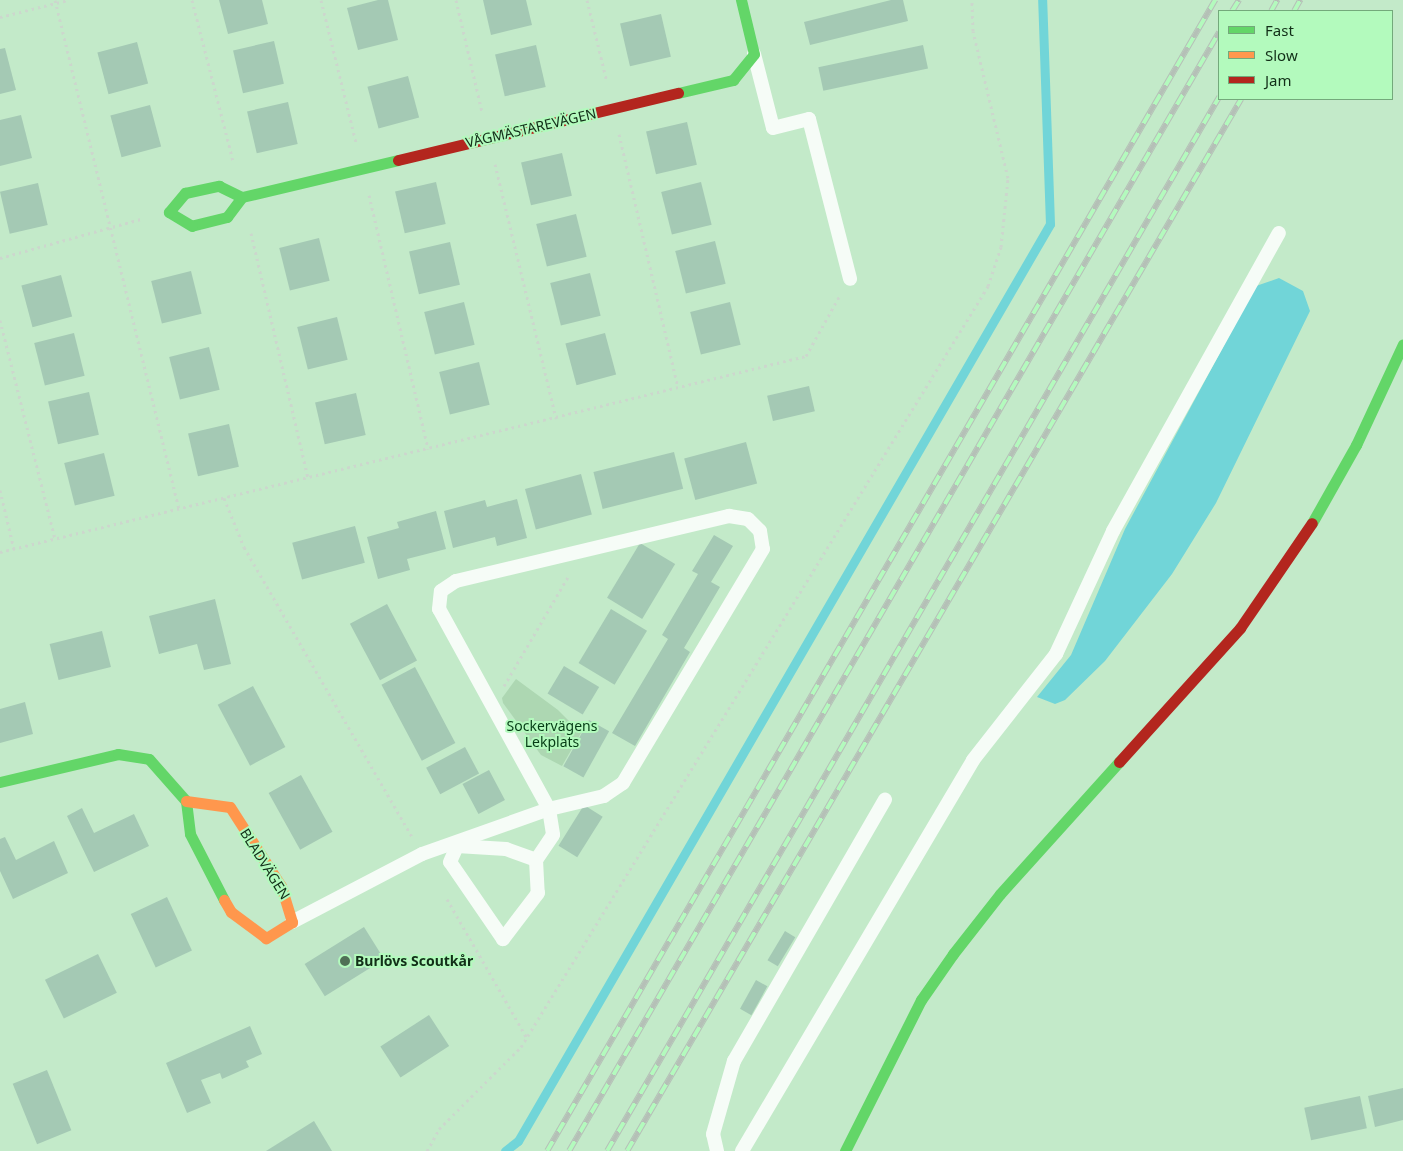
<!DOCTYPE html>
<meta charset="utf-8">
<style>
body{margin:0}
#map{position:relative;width:1403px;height:1151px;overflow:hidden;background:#c3eac9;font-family:"Noto Sans",sans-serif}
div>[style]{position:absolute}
.green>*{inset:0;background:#add7b2}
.water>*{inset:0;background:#71d5d8}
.stream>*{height:9px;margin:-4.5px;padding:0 4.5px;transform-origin:4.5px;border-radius:4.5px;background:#71d5d8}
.building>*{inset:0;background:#a4c9b4;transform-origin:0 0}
.path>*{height:3px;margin-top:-1.5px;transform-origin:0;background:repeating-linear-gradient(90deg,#ccd7cd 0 2.5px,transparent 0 6.5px)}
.lane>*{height:14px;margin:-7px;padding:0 7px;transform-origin:7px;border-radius:7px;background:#f6fcf7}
.fast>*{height:11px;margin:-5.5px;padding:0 5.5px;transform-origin:5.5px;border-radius:5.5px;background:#63d668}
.slow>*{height:11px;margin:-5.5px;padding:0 5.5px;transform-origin:5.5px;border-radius:5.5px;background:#ff974d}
.jam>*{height:11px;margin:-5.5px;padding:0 5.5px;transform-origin:5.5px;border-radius:5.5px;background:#b3261e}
.rail>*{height:5.5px;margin-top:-2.75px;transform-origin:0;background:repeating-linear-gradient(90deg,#b3fabd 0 11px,#b5c0b7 0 22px);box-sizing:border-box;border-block:1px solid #b5c0b7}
.dots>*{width:14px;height:14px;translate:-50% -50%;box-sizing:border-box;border:2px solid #b3fabd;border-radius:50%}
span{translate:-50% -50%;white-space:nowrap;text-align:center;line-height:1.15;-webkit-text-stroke:4px #b3fabd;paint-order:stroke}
.street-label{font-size:14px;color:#122f18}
.park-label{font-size:14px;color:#053c15}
.poi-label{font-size:14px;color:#122f18;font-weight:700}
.left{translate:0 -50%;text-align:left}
.legend{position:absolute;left:1218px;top:10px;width:175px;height:90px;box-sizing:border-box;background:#b3fabd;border:1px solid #73a97b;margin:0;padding:6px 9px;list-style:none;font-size:15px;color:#122f18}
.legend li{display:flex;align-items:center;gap:10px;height:25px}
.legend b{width:25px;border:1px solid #73a97b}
</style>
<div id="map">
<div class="green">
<div style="clip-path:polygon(516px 679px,558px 710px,581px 733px,562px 766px,541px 755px,503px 703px,502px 698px)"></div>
</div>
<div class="water">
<div style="clip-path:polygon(1279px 278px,1303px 291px,1310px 311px,1216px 503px,1172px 574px,1105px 661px,1065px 700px,1055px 704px,1037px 697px,1071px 655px,1125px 529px,1256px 286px)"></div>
</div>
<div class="stream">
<div style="left:505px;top:1151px;width:16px;rotate:-38deg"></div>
<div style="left:518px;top:1141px;width:1060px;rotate:-59.88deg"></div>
<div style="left:1050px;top:224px;width:224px;rotate:-92deg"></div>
</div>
<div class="building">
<div style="clip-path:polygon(219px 0,262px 0,268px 24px,228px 34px)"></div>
<div style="clip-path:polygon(378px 0,388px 0,398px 40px,358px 50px,347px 8px)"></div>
<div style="clip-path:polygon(483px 0,526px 0,532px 25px,491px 35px)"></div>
<div style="clip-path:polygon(891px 0,903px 0,908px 21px,810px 45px,804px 22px)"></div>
<div style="left:661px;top:14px;width:44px;height:42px;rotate:77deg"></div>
<div style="left:274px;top:41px;width:44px;height:42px;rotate:77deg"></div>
<div style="left:137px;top:42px;width:43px;height:41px;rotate:75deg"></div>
<div style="left:536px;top:45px;width:43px;height:42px;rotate:77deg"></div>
<div style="left:923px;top:45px;width:24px;height:107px;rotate:78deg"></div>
<div style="clip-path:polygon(5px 48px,16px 90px,0 94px,0 49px)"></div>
<div style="left:408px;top:76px;width:43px;height:42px;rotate:75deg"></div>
<div style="left:288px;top:102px;width:43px;height:42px;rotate:77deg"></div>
<div style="left:150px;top:105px;width:43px;height:41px;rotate:75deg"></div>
<div style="clip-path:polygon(21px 115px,32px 158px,0 166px,0 120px)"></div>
<div style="left:687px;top:122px;width:44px;height:42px;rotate:77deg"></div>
<div style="left:562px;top:153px;width:44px;height:42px;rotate:77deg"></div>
<div style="left:436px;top:182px;width:43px;height:42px;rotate:77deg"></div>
<div style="left:701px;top:182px;width:44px;height:41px;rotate:76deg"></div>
<div style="left:38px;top:183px;width:43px;height:39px;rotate:77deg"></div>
<div style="left:576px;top:214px;width:44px;height:41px;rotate:76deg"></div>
<div style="left:319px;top:238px;width:44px;height:41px;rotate:76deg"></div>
<div style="left:715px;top:241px;width:44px;height:41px;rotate:76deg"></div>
<div style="left:450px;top:242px;width:44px;height:42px;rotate:77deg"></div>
<div style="left:191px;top:271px;width:44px;height:41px;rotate:76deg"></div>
<div style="left:590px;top:273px;width:44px;height:41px;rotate:76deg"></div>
<div style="left:61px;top:275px;width:43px;height:41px;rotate:75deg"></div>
<div style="left:464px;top:302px;width:44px;height:41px;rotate:76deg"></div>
<div style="left:730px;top:302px;width:44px;height:41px;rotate:76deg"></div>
<div style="left:337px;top:317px;width:44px;height:41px;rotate:76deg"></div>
<div style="left:74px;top:333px;width:44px;height:41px;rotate:76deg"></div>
<div style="left:605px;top:333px;width:43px;height:41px;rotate:75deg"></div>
<div style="left:209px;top:347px;width:44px;height:41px;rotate:76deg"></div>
<div style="left:479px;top:362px;width:44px;height:41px;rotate:76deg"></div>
<div style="left:809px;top:386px;width:26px;height:43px;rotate:77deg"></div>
<div style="left:89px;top:392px;width:44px;height:42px;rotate:77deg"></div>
<div style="left:356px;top:393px;width:43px;height:42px;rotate:77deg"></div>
<div style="left:229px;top:424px;width:44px;height:42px;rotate:77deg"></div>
<div style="left:746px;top:442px;width:43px;height:64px;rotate:75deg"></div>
<div style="left:674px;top:452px;width:38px;height:83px;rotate:76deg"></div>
<div style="left:104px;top:453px;width:44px;height:41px;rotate:76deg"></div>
<div style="left:581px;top:474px;width:42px;height:58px;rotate:75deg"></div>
<div style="clip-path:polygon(517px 499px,527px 538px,497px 546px,495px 537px,453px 548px,444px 511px,485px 500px,487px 507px)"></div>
<div style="clip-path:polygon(436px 511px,446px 549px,407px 559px,410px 570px,378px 579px,367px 537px,399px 528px,397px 522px)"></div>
<div style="left:355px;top:526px;width:38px;height:65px;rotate:75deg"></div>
<div style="clip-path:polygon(714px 535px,733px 546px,711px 582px,720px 587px,684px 648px,690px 652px,635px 746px,612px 733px,668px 639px,662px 635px,698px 574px,692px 571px)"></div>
<div style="left:640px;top:543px;width:41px;height:64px;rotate:31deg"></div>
<div style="clip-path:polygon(215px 599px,231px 664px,204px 670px,197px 644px,159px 654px,149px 616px)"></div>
<div style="left:387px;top:604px;width:64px;height:42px;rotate:62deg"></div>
<div style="left:611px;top:609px;width:42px;height:63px;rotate:31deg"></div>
<div style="left:102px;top:631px;width:37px;height:54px;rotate:76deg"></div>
<div style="left:564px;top:666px;width:41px;height:32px;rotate:31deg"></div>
<div style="left:415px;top:667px;width:86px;height:38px;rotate:62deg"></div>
<div style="left:253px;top:686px;width:69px;height:40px;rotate:62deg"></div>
<div style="clip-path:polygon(25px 702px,33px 734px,0 743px,0 709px)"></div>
<div style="left:589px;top:720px;width:23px;height:53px;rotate:29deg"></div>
<div style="left:465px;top:747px;width:30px;height:44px;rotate:62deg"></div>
<div style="left:489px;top:770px;width:34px;height:30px;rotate:62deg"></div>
<div style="left:301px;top:775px;width:65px;height:37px;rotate:61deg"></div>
<div style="left:584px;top:805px;width:22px;height:48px;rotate:32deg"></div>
<div style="clip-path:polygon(82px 808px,94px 833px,134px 814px,149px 846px,94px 872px,67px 816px)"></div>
<div style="clip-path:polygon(5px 837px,16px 860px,54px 841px,68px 873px,13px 899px,0 871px,0 839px)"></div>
<div style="left:167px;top:897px;width:59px;height:40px;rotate:65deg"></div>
<div style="left:364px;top:927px;width:38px;height:70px;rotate:58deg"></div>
<div style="left:785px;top:931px;width:12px;height:34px;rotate:31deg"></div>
<div style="left:98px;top:954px;width:43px;height:59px;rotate:64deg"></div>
<div style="left:756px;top:980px;width:13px;height:33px;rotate:29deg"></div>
<div style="left:429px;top:1015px;width:37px;height:58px;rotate:57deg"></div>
<div style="clip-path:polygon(250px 1026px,262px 1054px,246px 1061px,249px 1067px,222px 1079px,220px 1073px,201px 1080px,211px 1103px,187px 1113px,166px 1063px)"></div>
<div style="left:47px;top:1070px;width:65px;height:37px;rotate:68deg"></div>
<div style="clip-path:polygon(1403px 1088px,1403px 1120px,1375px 1127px,1368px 1096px)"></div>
<div style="left:1360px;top:1096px;width:33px;height:57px;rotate:78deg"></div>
<div style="clip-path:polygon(314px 1121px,332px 1151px,266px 1151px)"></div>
</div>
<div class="path">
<div style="left:55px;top:0;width:524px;rotate:76.31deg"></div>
<div style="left:192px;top:0;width:166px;rotate:75.7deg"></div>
<div style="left:321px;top:0;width:147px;rotate:76.2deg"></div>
<div style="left:456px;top:0;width:115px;rotate:76.9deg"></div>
<div style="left:587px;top:0;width:84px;rotate:76.3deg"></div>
<div style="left:0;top:17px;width:70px;rotate:-14deg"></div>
<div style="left:619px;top:134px;width:260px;rotate:76.9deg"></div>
<div style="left:495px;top:164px;width:262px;rotate:76.5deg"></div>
<div style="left:369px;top:195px;width:261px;rotate:76.9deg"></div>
<div style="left:251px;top:233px;width:252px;rotate:76.9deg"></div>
<div style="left:0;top:258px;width:149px;rotate:-15.5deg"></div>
<div style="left:0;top:320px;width:226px;rotate:75.9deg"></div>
<div style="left:0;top:490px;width:61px;rotate:76.7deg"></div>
<div style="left:224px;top:498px;width:53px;rotate:67.8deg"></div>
<div style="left:244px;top:547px;width:335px;rotate:59.9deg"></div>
<div style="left:0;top:552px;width:829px;rotate:-13.67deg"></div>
<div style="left:806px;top:356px;width:68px;rotate:-60.8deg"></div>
<div style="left:504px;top:686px;width:126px;rotate:-59.6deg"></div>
<div style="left:447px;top:899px;width:160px;rotate:60.1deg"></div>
<div style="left:427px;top:1151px;width:25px;rotate:-61deg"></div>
<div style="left:439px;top:1129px;width:116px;rotate:-45deg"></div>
<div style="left:521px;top:1047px;width:893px;rotate:-58.46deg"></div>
<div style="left:988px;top:286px;width:41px;rotate:-71.6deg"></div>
<div style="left:1001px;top:247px;width:69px;rotate:-84.2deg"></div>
<div style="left:1008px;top:178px;width:151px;rotate:-103.4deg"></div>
<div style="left:973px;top:31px;width:31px;rotate:-92deg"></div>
</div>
<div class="lane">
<div style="left:754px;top:54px;width:76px;rotate:75.6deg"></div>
<div style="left:773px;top:128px;width:37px;rotate:-14deg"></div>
<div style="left:809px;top:119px;width:165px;rotate:75.6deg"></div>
<div style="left:729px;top:516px;width:19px;rotate:9deg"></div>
<div style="left:748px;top:519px;width:17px;rotate:45deg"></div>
<div style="left:760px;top:531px;width:18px;rotate:81deg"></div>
<div style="left:763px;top:549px;width:273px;rotate:120.9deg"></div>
<div style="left:623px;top:783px;width:23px;rotate:146deg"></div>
<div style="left:604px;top:796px;width:57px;rotate:166.7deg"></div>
<div style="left:549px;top:809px;width:228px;rotate:-118.8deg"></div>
<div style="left:439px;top:609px;width:18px;rotate:-84deg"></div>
<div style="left:441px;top:591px;width:18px;rotate:-34deg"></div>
<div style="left:456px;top:581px;width:281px;rotate:-13.4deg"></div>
<div style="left:457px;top:846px;width:49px;rotate:3.5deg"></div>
<div style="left:506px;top:849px;width:32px;rotate:20deg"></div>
<div style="left:536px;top:860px;width:33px;rotate:87deg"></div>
<div style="left:538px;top:893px;width:58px;rotate:127.3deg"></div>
<div style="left:503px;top:939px;width:93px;rotate:-124.5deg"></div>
<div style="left:450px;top:862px;width:17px;rotate:-66deg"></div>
<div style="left:292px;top:922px;width:147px;rotate:-27.6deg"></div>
<div style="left:422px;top:854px;width:135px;rotate:-19.5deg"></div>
<div style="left:549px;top:809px;width:26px;rotate:81deg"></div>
<div style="left:553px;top:835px;width:30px;rotate:124deg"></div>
<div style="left:717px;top:1151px;width:17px;rotate:-103deg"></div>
<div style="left:713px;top:1134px;width:76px;rotate:-74deg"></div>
<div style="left:734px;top:1061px;width:302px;rotate:-60deg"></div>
<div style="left:742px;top:1151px;width:454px;rotate:-59.4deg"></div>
<div style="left:973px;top:760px;width:135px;rotate:-51.9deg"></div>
<div style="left:1056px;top:654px;width:136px;rotate:-65.1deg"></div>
<div style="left:1113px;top:531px;width:341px;rotate:-60.9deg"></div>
</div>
<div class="fast">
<div style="left:678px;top:93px;width:57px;rotate:-13.3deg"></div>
<div style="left:733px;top:80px;width:33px;rotate:-51deg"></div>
<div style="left:754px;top:54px;width:56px;rotate:-103.5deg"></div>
<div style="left:242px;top:197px;width:25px;rotate:127deg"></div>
<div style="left:227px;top:217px;width:36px;rotate:166deg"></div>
<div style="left:192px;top:226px;width:27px;rotate:-149deg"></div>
<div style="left:169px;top:212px;width:25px;rotate:-50deg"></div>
<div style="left:185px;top:193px;width:35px;rotate:-12deg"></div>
<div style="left:219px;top:186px;width:25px;rotate:26deg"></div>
<div style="left:242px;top:197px;width:160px;rotate:-13.3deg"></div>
<div style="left:1312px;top:523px;width:90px;rotate:-60.6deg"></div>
<div style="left:1356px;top:445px;width:111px;rotate:-65deg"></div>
<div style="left:0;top:782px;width:121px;rotate:-13.3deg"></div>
<div style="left:118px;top:754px;width:31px;rotate:9deg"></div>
<div style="left:149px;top:759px;width:56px;rotate:48.6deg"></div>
<div style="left:186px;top:801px;width:33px;rotate:83deg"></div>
<div style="left:190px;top:834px;width:74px;rotate:62.7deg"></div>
<div style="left:845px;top:1151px;width:169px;rotate:-63.3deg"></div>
<div style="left:921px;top:1000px;width:56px;rotate:-55.2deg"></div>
<div style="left:953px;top:954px;width:76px;rotate:-51.9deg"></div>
<div style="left:1000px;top:894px;width:178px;rotate:-48deg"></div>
</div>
<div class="slow">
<div style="left:186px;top:801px;width:44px;rotate:7.8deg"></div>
<div style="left:230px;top:807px;width:94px;rotate:57.2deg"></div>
<div style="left:281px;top:886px;width:38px;rotate:73deg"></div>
<div style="left:292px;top:922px;width:31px;rotate:148deg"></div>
<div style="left:266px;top:938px;width:44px;rotate:-143.4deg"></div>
<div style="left:231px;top:912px;width:14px;rotate:-120deg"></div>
</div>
<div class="jam">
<div style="left:398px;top:160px;width:288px;rotate:-13.5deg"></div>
<div style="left:1119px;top:762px;width:181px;rotate:-47.9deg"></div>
<div style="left:1240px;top:628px;width:127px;rotate:-55.6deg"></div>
</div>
<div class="rail">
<div style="left:1232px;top:11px;width:13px;rotate:-58deg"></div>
<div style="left:1271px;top:11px;width:13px;rotate:-61deg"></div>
<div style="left:1294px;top:11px;width:13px;rotate:-61deg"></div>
<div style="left:547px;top:1151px;width:1331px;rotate:-59.87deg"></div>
<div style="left:569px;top:1151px;width:1294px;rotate:-59.85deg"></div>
<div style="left:607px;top:1151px;width:1219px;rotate:-59.86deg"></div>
<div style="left:627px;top:1151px;width:1218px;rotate:-59.73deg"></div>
</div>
<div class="dots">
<div style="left:345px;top:961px;background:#507056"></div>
</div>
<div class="street-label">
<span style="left:531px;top:128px;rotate:-13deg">VÅGMÄSTAREVÄGEN</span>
<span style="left:265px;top:864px;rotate:58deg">BLADVÄGEN</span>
</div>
<div class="park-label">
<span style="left:552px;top:734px">Sockervägens<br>Lekplats</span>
</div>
<div class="poi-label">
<span class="left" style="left:355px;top:961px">Burlövs Scoutkår</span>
</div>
<ul class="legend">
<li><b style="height:6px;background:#63d668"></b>Fast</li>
<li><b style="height:6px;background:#ff974d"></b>Slow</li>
<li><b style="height:6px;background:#b3261e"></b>Jam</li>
</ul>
</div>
